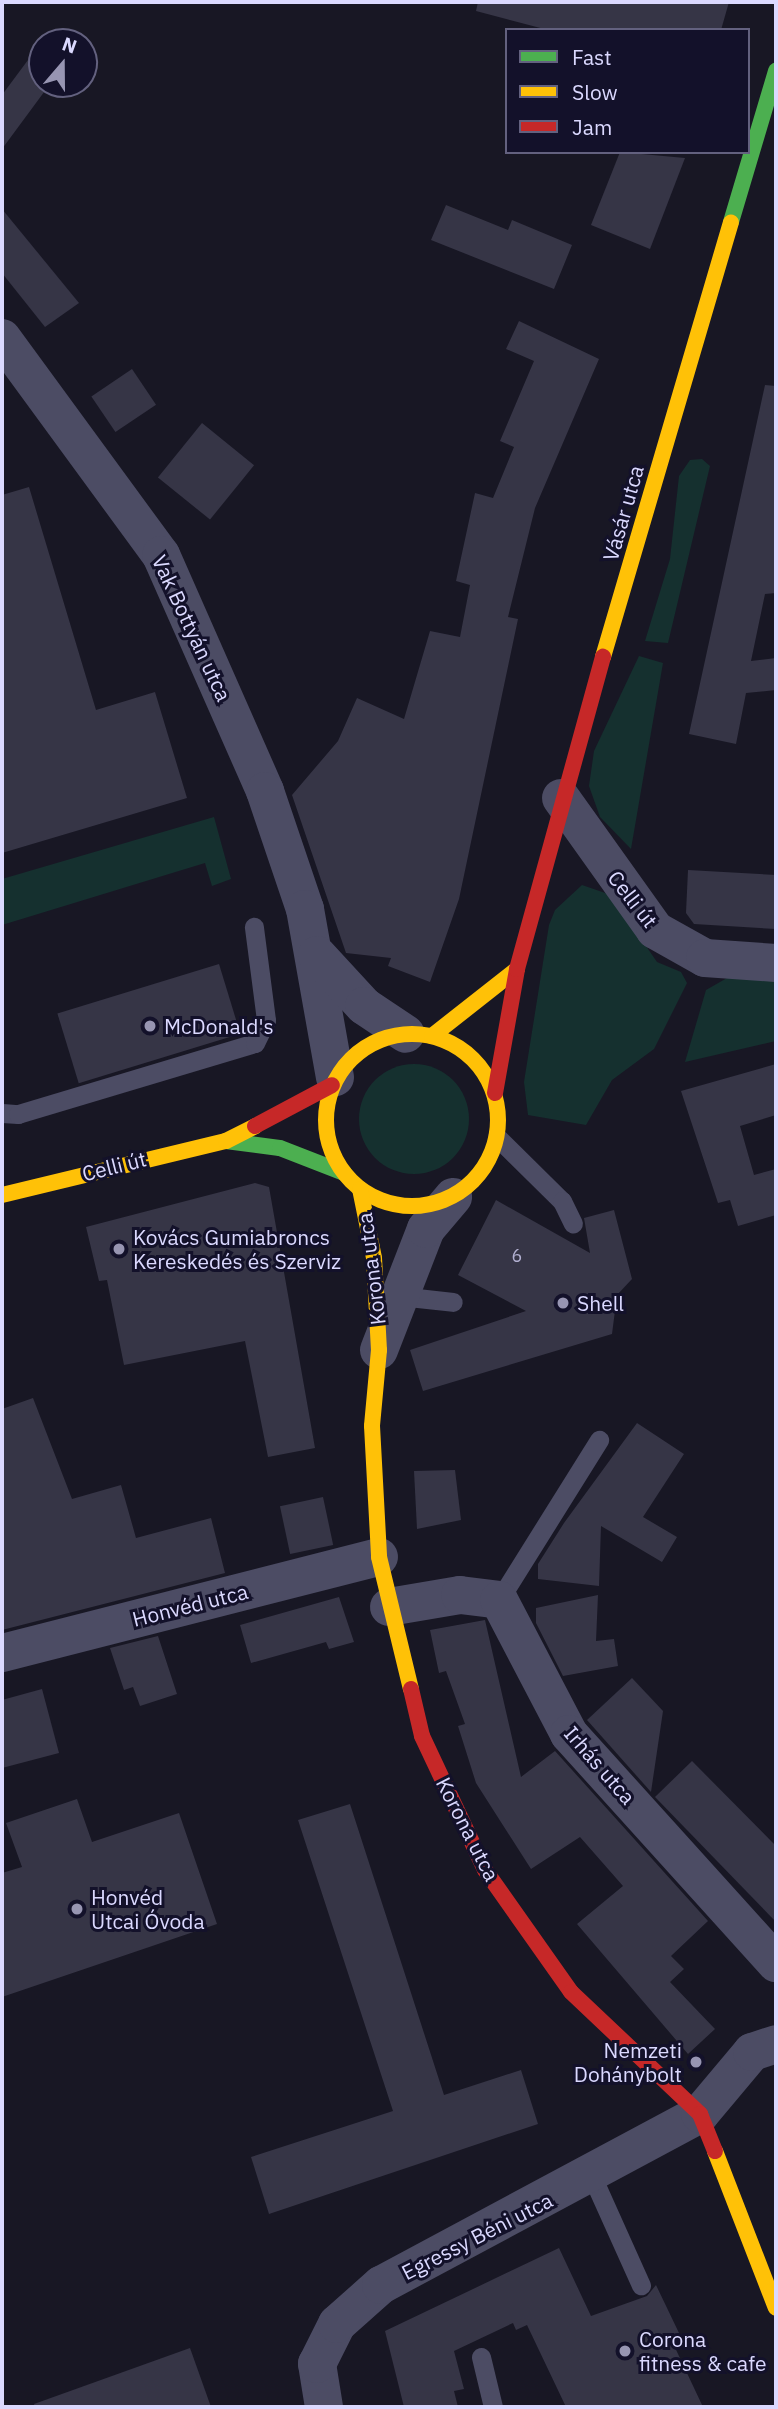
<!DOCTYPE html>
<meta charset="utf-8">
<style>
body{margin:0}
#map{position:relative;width:778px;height:2409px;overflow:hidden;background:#181724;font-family:"IBM Plex Sans",sans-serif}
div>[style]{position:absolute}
.green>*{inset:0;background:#15302f}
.round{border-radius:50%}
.building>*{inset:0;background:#363546;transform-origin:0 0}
.lane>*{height:19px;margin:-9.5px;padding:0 9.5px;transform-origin:9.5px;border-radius:9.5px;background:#4c4c64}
.street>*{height:38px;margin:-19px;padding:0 19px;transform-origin:19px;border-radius:19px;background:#4c4c64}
.fast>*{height:16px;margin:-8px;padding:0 8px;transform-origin:8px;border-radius:8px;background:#4caf50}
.slow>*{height:16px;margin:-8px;padding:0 8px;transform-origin:8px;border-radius:8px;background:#ffc107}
.slow>.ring{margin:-8px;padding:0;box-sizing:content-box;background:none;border:16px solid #ffc107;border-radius:50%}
.jam>*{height:16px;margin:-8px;padding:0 8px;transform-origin:8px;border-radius:8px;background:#c62828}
.dots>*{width:19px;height:19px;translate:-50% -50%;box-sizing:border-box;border:4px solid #13112a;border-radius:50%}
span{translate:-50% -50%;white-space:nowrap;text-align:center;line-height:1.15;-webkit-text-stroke:6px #13112a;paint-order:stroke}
.number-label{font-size:18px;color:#b2b0d1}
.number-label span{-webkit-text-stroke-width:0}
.street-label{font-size:21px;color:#dbd9ff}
.poi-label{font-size:21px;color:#dbd9ff}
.left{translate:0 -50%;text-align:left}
.right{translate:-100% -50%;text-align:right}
.frame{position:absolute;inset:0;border:4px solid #dbd9ff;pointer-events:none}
.legend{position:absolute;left:505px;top:28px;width:245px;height:126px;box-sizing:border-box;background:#13112a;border:2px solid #63617f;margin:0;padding:9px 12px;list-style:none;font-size:21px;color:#dbd9ff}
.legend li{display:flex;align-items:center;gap:14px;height:35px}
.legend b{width:35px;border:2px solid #63617f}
.north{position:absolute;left:28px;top:28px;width:70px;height:70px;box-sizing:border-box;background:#13112a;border:2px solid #63617f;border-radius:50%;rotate:20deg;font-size:19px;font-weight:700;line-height:28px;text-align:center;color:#dbd9ff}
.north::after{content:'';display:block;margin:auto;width:24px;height:32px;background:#9795b2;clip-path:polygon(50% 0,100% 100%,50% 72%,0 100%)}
</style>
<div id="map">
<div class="green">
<div style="clip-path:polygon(702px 459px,710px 466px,668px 643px,645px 641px,670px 559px,679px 476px,690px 460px)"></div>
<div style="clip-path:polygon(639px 656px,663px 663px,631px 849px,600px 817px,589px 786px,594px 751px)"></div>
<div style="clip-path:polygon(214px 817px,231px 879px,212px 886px,205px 863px,2px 925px,2px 879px)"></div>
<div style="clip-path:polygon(582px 885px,611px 895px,657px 962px,681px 972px,687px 983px,654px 1049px,612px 1080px,586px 1125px,528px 1115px,524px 1082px,549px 925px,555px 910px)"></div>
<div style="clip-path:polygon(727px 978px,776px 980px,776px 1041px,685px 1062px,706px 990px)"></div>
<div class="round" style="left:359px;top:1064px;width:110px;height:110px"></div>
</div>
<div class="building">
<div style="clip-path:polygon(478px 2px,729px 2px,721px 30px,548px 30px,476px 11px)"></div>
<div style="clip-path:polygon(48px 33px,59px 42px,42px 42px,42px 84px,50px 84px,2px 149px,2px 95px)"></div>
<div style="clip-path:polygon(620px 152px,685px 158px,650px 249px,591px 225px)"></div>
<div style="clip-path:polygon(446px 205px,508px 230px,512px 220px,572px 245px,554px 289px,431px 240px)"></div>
<div style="clip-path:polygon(2px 209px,79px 303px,45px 327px,2px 273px)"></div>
<div style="clip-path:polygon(519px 321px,599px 359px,535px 508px,508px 617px,518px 619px,459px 899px,430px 982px,388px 966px,391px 958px,346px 953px,292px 795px,338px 741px,357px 698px,404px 719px,430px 631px,460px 637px,470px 585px,456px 581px,475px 493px,493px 498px,514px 447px,500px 441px,534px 361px,506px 349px)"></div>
<div style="left:132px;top:369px;width:43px;height:49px;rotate:56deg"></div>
<div style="clip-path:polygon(765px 385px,776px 386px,776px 593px,765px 594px,751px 661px,776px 658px,776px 690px,746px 693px,736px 744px,689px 734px)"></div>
<div style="left:202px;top:423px;width:67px;height:70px;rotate:39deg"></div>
<div style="clip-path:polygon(29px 487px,96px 710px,155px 692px,187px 798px,2px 853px,2px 495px)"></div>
<div style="clip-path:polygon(688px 870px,776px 875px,776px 929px,694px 924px,686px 913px)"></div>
<div style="left:219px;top:964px;width:73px;height:169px;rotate:73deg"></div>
<div style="clip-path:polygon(776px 1064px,776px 1115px,740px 1126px,754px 1175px,776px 1169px,776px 1215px,738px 1226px,730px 1200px,718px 1203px,681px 1091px)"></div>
<div style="clip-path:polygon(255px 1183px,269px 1187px,315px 1448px,268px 1457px,245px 1341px,124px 1365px,107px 1280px,99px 1281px,86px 1227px)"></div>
<div style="clip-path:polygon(496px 1200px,590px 1253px,584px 1218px,614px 1210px,632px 1279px,617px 1295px,612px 1334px,423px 1391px,410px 1350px,526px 1311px,458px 1275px)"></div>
<div style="clip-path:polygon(33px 1398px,72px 1499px,121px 1485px,136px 1538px,211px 1518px,225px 1573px,2px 1630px,2px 1409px)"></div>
<div style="clip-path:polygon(637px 1423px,684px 1454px,643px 1517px,677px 1537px,662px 1562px,601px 1526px,599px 1586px,538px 1579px,538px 1564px,564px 1523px)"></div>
<div style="clip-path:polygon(455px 1470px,461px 1520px,417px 1529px,414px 1471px)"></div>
<div style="left:323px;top:1497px;width:49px;height:44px;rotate:78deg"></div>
<div style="clip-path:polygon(598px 1595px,596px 1641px,614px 1639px,618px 1666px,563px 1676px,536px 1623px,536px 1608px)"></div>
<div style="clip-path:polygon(339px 1597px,354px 1642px,329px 1649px,326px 1642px,251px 1663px,240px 1625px)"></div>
<div style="clip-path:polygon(485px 1620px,521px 1777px,555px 1751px,708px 1921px,671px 1956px,684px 1969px,670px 1982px,715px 2029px,688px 2054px,577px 1924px,623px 1886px,580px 1837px,531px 1869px,476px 1783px,458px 1726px,465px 1724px,446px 1671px,439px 1673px,430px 1630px)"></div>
<div style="clip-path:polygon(158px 1636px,177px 1694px,140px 1706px,133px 1687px,124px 1690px,110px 1648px)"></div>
<div style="clip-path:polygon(632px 1678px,663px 1711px,651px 1792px,587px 1720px)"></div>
<div style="clip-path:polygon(42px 1689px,59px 1753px,2px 1768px,2px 1700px)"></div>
<div style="clip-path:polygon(692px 1761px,776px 1846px,776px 1922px,655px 1797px)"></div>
<div style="clip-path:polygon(77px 1799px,92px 1842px,179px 1813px,217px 1924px,2px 1997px,2px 1873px,22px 1867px,6px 1823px)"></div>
<div style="clip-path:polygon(350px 1804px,444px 2095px,521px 2070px,538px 2124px,269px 2214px,251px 2157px,393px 2111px,298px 1820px)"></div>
<div style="clip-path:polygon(559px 2248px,591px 2316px,647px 2296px,656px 2285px,679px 2333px,670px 2337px,703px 2407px,566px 2407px,527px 2325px,516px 2330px,513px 2323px,454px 2351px,464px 2389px,454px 2391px,458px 2407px,404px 2407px,385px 2331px)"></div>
<div style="clip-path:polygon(190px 2348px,211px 2407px,35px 2407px,34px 2404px)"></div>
</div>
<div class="lane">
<div style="left:2px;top:1113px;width:16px;rotate:4deg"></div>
<div style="left:18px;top:1114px;width:247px;rotate:-16.7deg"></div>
<div style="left:255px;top:1043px;width:25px;rotate:-64deg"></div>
<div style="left:266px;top:1020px;width:94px;rotate:-97.4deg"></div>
<div style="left:497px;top:1137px;width:91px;rotate:44.6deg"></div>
<div style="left:562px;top:1201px;width:25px;rotate:64deg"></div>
<div style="left:399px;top:1296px;width:54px;rotate:6.3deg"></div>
<div style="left:499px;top:1600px;width:189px;rotate:-58deg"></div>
<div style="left:591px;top:2174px;width:122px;rotate:65.8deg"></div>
<div style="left:481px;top:2357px;width:51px;rotate:76.5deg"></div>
</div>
<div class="street">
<div style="left:2px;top:338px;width:269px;rotate:53.8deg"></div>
<div style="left:161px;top:555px;width:258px;rotate:66.2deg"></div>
<div style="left:265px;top:791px;width:125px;rotate:71.3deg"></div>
<div style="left:305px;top:909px;width:171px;rotate:79.9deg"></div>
<div style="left:561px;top:798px;width:162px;rotate:54.5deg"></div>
<div style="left:655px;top:930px;width:57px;rotate:29.2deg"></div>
<div style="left:705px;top:958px;width:71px;rotate:4deg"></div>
<div style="left:317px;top:955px;width:69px;rotate:47.3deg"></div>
<div style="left:364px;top:1006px;width:50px;rotate:33.7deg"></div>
<div style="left:379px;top:1350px;width:130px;rotate:-68.8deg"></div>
<div style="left:426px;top:1229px;width:42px;rotate:-49.8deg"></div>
<div style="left:389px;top:1607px;width:72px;rotate:-9.6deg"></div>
<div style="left:460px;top:1595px;width:39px;rotate:7deg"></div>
<div style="left:499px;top:1600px;width:151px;rotate:62.4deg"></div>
<div style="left:569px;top:1734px;width:309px;rotate:47.9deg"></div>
<div style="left:2px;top:1653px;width:389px;rotate:-14.3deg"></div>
<div style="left:324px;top:2407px;width:44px;rotate:-99.2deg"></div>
<div style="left:317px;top:2364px;width:45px;rotate:-63.4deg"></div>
<div style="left:337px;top:2324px;width:59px;rotate:-41.6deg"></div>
<div style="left:381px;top:2285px;width:362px;rotate:-28.2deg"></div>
<div style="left:700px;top:2114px;width:81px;rotate:-50deg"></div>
<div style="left:752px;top:2052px;width:25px;rotate:-18deg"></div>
</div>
<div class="fast">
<div style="left:731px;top:222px;width:158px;rotate:-73.4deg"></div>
<div style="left:226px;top:1141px;width:54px;rotate:7.4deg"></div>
<div style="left:280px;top:1148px;width:69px;rotate:21.3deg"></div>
</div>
<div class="slow">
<div style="left:603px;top:657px;width:453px;rotate:-73.6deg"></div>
<div class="ring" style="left:326px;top:1034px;width:156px;height:156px"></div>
<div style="left:432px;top:1036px;width:108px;rotate:-38.2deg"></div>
<div style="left:360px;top:1189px;width:70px;rotate:78.5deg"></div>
<div style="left:374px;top:1258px;width:92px;rotate:86.9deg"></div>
<div style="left:379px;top:1350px;width:76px;rotate:95.3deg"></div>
<div style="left:372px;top:1426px;width:131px;rotate:86.9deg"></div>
<div style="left:379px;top:1557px;width:136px;rotate:76.4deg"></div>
<div style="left:2px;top:1195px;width:230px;rotate:-13.6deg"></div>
<div style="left:226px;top:1141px;width:33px;rotate:-27deg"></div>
<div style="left:715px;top:2151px;width:168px;rotate:68.8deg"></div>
</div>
<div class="jam">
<div style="left:495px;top:1093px;width:126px;rotate:-79.9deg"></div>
<div style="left:517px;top:969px;width:324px;rotate:-74.6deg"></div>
<div style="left:255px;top:1126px;width:87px;rotate:-28deg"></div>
<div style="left:411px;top:1689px;width:48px;rotate:76.8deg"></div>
<div style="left:422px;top:1736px;width:148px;rotate:64.8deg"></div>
<div style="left:485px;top:1870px;width:149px;rotate:54.8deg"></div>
<div style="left:571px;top:1992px;width:178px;rotate:43.4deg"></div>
<div style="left:700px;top:2114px;width:40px;rotate:68deg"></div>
</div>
<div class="dots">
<div style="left:150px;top:1026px;background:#9795b2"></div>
<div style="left:119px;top:1249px;background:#9795b2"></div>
<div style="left:563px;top:1303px;background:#9795b2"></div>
<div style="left:77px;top:1909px;background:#9795b2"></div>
<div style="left:696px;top:2062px;background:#9795b2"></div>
<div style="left:625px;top:2351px;background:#9795b2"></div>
</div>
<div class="number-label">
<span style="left:517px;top:1256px">6</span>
</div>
<div class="street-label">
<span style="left:623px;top:513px;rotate:-74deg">Vásár utca</span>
<span style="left:192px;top:628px;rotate:65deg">Vak Bottyán utca</span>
<span style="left:633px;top:899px;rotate:52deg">Celli út</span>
<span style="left:114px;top:1166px;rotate:-14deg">Celli út</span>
<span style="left:371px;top:1269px;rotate:-97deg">Korona utca</span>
<span style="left:190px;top:1605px;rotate:-14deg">Honvéd utca</span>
<span style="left:600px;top:1765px;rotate:49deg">Irhás utca</span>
<span style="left:468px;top:1829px;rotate:63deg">Korona utca</span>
<span style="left:477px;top:2236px;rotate:-27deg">Egressy Béni utca</span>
</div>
<div class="poi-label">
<span class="left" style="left:164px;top:1026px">McDonald's</span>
<span class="left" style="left:133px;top:1249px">Kovács Gumiabroncs<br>Kereskedés és Szerviz</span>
<span class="left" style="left:577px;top:1303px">Shell</span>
<span class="left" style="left:91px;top:1909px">Honvéd<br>Utcai Óvoda</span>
<span class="right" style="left:682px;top:2062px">Nemzeti<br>Dohánybolt</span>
<span class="left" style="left:639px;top:2351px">Corona<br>fitness &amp; cafe</span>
</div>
<div class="frame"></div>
<ul class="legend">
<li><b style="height:9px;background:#4caf50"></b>Fast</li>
<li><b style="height:9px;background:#ffc107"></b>Slow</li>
<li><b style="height:9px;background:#c62828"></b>Jam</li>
</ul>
<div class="north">N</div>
</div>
